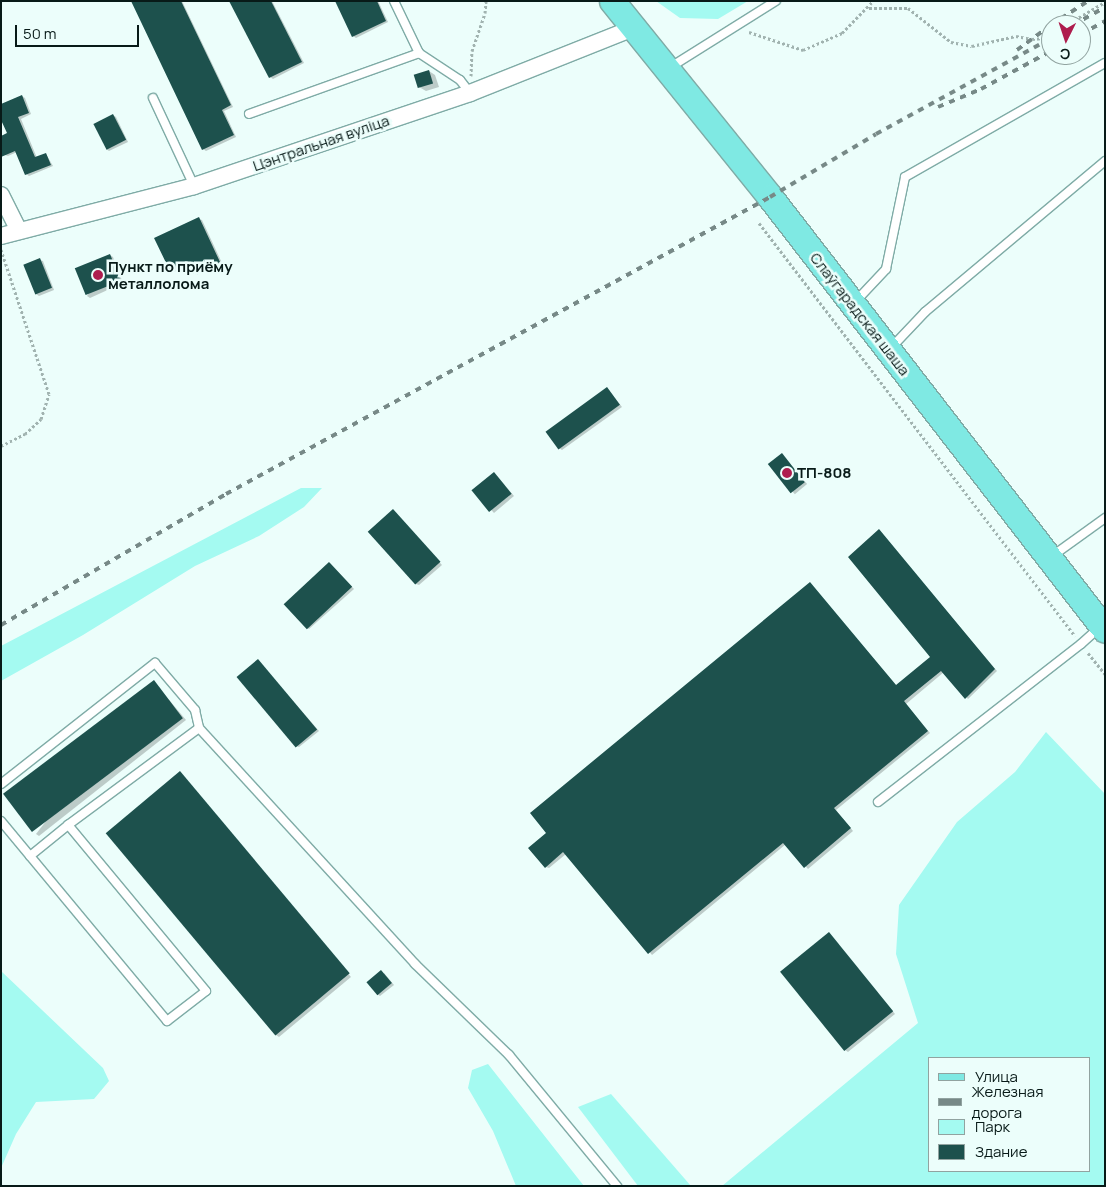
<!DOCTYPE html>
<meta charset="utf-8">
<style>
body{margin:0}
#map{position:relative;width:1106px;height:1187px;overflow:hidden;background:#ecfefb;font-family:Manrope,sans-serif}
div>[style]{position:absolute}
.green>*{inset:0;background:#a4faf1}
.shadow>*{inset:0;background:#0003;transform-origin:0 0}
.building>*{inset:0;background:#1d514d;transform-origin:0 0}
.path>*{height:3px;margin-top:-1.5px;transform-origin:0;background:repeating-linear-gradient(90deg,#a1b3b0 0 2.5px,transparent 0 5px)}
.roads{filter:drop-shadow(1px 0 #7faba6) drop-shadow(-1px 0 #7faba6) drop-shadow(0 1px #7faba6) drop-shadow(0 -1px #7faba6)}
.service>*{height:8px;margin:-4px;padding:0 4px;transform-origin:4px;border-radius:4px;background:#fff}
.minor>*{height:16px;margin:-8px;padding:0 8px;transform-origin:8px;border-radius:8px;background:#fff}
.primary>*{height:25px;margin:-12.5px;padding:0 12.5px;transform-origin:12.5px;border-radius:12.5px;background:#7fe9e3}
.rail>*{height:4px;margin-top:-2px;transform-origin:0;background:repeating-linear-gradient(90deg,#778987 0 6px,transparent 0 12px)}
.dots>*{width:14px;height:14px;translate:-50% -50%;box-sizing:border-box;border:2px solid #ecfefb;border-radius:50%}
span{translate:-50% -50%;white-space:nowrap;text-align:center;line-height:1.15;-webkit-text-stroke:5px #ecfefb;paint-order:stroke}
.street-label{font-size:15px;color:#081a18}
.poi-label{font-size:15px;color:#081a18;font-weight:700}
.left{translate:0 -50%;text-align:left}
.frame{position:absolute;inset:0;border:2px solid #081a18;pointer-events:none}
.legend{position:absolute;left:928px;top:1057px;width:162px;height:115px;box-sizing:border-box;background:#ecfefb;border:1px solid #91a3a0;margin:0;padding:6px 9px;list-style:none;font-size:15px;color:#081a18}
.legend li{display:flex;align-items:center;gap:10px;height:25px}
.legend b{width:25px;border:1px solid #91a3a0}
.north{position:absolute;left:1041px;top:15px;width:50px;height:50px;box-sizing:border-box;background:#ecfefb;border:1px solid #91a3a0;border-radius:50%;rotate:184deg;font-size:14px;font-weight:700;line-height:20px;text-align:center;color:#081a18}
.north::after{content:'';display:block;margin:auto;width:18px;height:22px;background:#ae1d4e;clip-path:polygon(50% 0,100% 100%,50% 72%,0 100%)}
.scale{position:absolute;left:15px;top:25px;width:124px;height:22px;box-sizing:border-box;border:2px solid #081a18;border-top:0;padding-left:6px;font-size:15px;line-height:18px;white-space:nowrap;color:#081a18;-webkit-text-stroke:4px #ecfefb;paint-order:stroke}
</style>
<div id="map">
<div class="green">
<div style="clip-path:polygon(656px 1px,748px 1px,718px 19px,680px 18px)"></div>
<div style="clip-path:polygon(301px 488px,322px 488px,304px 507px,259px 536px,195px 566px,83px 635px,1px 681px,1px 646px)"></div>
<div style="clip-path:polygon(evenodd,1046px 732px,1105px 794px,1105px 1186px,722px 1186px,918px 1023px,896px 954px,899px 905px,957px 822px,1015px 772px,1046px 732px,1090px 1058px,1090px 1171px,930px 1171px,930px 1058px,1090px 1058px)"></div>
<div style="clip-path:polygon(1px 971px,103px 1068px,109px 1081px,94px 1099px,36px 1102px,16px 1134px,1px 1168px)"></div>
<div style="clip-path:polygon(488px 1064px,584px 1186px,516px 1186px,493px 1131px,468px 1088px,472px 1070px)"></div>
<div style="clip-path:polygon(611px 1094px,691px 1186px,638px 1186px,578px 1107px)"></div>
</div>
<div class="shadow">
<div style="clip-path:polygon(133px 1px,182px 1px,233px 107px,224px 111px,236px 137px,206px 151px,203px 149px)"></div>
<div style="clip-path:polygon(231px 1px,272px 1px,304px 63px,273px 79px,270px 77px)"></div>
<div style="clip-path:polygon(337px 1px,378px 1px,388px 22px,356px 38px,353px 36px)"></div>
<div style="clip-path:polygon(429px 71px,435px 75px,439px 87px,426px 91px,419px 87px)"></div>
<div style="clip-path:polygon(22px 96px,25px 98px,31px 114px,21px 119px,37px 158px,46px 154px,53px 166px,29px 176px,26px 174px,17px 152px,8px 156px,5px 155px,8px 134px)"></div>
<div style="clip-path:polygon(113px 115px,116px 117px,128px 142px,109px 151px,106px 149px)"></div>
<div style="clip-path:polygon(199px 219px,202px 220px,222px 263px,196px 275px,190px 265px,174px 272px,171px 270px)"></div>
<div style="clip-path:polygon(110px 255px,113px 257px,123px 283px,90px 298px,87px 296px)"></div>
<div style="clip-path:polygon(40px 260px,43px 261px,54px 290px,39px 296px,36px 294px)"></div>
<div style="clip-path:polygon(607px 388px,622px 407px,562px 450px,559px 448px)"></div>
<div style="left:782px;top:454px;width:39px;height:16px;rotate:50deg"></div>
<div style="clip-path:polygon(497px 476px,514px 496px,494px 513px,474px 491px)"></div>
<div style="clip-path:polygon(393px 510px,442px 565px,419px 585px,416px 584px)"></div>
<div style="clip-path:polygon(879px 531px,997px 671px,968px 699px,944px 672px,906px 704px,930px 733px,836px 810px,853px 831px,808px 869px,786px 844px,652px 955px,566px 854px,549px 868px,546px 867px,548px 833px,810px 584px,897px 686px,932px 657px)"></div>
<div style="clip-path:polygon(330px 563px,354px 589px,309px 629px,306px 627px)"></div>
<div style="clip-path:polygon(258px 661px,319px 731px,299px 747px,296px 746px)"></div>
<div style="clip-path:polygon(154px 682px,186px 720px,39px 836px,36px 834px)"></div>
<div style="clip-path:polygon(180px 773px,351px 977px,279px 1037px,276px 1035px)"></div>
<div style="clip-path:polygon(829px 934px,895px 1014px,848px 1052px,845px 1050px)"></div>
<div style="clip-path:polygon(384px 973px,394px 985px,380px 996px,377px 994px)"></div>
</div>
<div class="building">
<div style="clip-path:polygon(131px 1px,181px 1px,231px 105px,222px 110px,234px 135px,202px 150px)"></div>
<div style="clip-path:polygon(229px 1px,271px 1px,302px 62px,269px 78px)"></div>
<div style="clip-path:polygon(335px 1px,377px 1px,386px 21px,352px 37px)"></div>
<div style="left:429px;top:70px;width:14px;height:16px;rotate:73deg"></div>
<div style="clip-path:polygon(22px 95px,29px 113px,18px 117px,35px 157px,46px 153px,51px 165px,25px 175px,15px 151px,1px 157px,1px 136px,7px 133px,1px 120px,1px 104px)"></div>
<div style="left:113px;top:114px;width:29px;height:22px;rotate:63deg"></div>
<div style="clip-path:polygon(199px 217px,220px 262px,193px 274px,188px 263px,170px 271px,154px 238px)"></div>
<div style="left:110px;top:254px;width:29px;height:38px;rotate:68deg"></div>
<div style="left:40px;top:258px;width:32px;height:18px;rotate:68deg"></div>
<div style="left:607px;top:387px;width:22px;height:76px;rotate:54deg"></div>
<div style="left:782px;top:453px;width:37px;height:18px;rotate:52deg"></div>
<div style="left:494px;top:472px;width:28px;height:29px;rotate:51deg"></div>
<div style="left:393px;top:509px;width:71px;height:34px;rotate:48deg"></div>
<div style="clip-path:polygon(879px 529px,995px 669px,965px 699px,941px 671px,904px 701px,928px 731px,834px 808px,851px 828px,804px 868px,783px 843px,648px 954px,563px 852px,545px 868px,528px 848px,546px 833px,530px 813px,810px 582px,896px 685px,930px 657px,848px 557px)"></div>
<div style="left:329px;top:562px;width:34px;height:62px;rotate:47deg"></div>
<div style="left:258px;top:659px;width:92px;height:28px;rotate:50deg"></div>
<div style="left:154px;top:680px;width:48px;height:189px;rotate:53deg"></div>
<div style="left:180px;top:771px;width:264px;height:97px;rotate:50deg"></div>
<div style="left:829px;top:932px;width:102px;height:63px;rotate:51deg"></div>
<div style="left:381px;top:970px;width:17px;height:19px;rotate:50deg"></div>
</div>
<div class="path">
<div style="left:869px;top:8px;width:39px"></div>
<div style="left:908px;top:8px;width:55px;rotate:38.3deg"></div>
<div style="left:951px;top:42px;width:21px;rotate:11deg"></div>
<div style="left:972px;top:46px;width:45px;rotate:-12.8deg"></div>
<div style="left:1016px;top:36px;width:16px;rotate:11deg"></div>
<div style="left:1032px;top:39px;width:12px;rotate:-5deg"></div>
<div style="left:1044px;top:38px;width:8px;rotate:-30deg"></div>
<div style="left:1066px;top:25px;width:45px;rotate:-30.5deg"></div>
<div style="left:749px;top:32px;width:57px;rotate:18.4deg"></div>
<div style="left:803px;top:50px;width:43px;rotate:-23.6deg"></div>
<div style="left:842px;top:33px;width:45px;rotate:-45.9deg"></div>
<div style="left:471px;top:76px;width:25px;rotate:-88deg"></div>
<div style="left:472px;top:51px;width:40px;rotate:-71.1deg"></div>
<div style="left:485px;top:13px;width:12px;rotate:-85deg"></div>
<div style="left:759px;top:223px;width:520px;rotate:52.58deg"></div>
<div style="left:1px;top:446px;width:27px;rotate:-27deg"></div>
<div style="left:25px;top:434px;width:22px;rotate:-43deg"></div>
<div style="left:41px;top:419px;width:26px;rotate:-72deg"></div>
<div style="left:49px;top:394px;width:152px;rotate:-108.4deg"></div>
<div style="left:1088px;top:653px;width:27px;rotate:51deg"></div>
</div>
<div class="roads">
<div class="service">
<div style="left:394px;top:1px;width:58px;rotate:64.3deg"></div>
<div style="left:669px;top:68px;width:126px;rotate:-32.1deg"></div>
<div style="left:153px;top:98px;width:97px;rotate:65deg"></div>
<div style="left:249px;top:114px;width:181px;rotate:-19.7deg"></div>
<div style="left:419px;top:53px;width:49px;rotate:33.4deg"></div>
<div style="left:460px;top:80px;width:16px;rotate:52deg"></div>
<div style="left:856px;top:301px;width:44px;rotate:-46.8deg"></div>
<div style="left:886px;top:269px;width:94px;rotate:-78.3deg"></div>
<div style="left:905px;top:177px;width:230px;rotate:-29.7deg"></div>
<div style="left:890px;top:349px;width:51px;rotate:-46.6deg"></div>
<div style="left:925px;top:312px;width:235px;rotate:-40deg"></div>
<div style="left:1051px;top:557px;width:67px;rotate:-35.8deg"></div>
<div style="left:1px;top:784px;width:196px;rotate:-38.2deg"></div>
<div style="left:155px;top:663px;width:62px;rotate:49.6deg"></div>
<div style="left:195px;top:710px;width:18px;rotate:77deg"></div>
<div style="left:199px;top:728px;width:320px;rotate:47.5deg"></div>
<div style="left:415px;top:964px;width:131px;rotate:44.1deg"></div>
<div style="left:509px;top:1055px;width:170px;rotate:50.5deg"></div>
<div style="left:878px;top:802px;width:257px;rotate:-37.9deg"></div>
<div style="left:1081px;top:644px;width:25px;rotate:-42deg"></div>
<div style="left:1px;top:821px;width:260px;rotate:50.3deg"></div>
<div style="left:167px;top:1021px;width:49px;rotate:-37.6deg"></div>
<div style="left:206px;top:991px;width:216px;rotate:-129.7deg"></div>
<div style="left:68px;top:825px;width:163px;rotate:-36.5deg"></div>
<div style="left:30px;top:856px;width:49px;rotate:-39.2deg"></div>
</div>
<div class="minor">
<div style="left:1px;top:195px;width:40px;rotate:63.4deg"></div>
<div style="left:1px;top:236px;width:199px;rotate:-14.5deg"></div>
<div style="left:194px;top:186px;width:291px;rotate:-18.6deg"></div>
<div style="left:470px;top:93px;width:175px;rotate:-21.7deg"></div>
</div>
<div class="primary">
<div style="left:612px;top:1px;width:252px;rotate:51.1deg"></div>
<div style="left:770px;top:197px;width:547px;rotate:52.27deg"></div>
</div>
</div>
<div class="rail">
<div style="left:1051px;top:25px;width:44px;rotate:-33deg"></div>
<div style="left:1073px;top:25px;width:37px;rotate:-29deg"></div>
<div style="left:1081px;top:34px;width:27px;rotate:-28deg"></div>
<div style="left:1017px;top:50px;width:42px;rotate:-36.3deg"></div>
<div style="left:938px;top:107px;width:47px;rotate:-22.7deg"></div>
<div style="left:981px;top:89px;width:80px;rotate:-28.5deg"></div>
<div style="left:1px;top:625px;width:260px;rotate:-30.2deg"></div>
<div style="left:226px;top:494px;width:620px;rotate:-28.63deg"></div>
<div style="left:770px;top:197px;width:123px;rotate:-30.7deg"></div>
<div style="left:876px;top:134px;width:200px;rotate:-28.7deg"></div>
</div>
<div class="dots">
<div style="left:98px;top:275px;background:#ae1d4e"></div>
<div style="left:787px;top:473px;background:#ae1d4e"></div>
</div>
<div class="street-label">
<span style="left:321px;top:143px;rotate:-19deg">Цэнтральная вуліца</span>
<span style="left:860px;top:314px;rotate:52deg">Слаўгарадская шаша</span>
</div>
<div class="poi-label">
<span class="left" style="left:108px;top:275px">Пункт по приёму<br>металлолома</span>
<span class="left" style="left:797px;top:473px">ТП-808</span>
</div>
<div class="frame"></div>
<ul class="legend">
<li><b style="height:6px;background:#7fe9e3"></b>Улица</li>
<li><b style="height:6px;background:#778987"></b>Железная дорога</li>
<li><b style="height:14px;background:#a4faf1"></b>Парк</li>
<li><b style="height:14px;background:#1d514d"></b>Здание</li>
</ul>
<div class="north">С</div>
<div class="scale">50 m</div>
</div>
